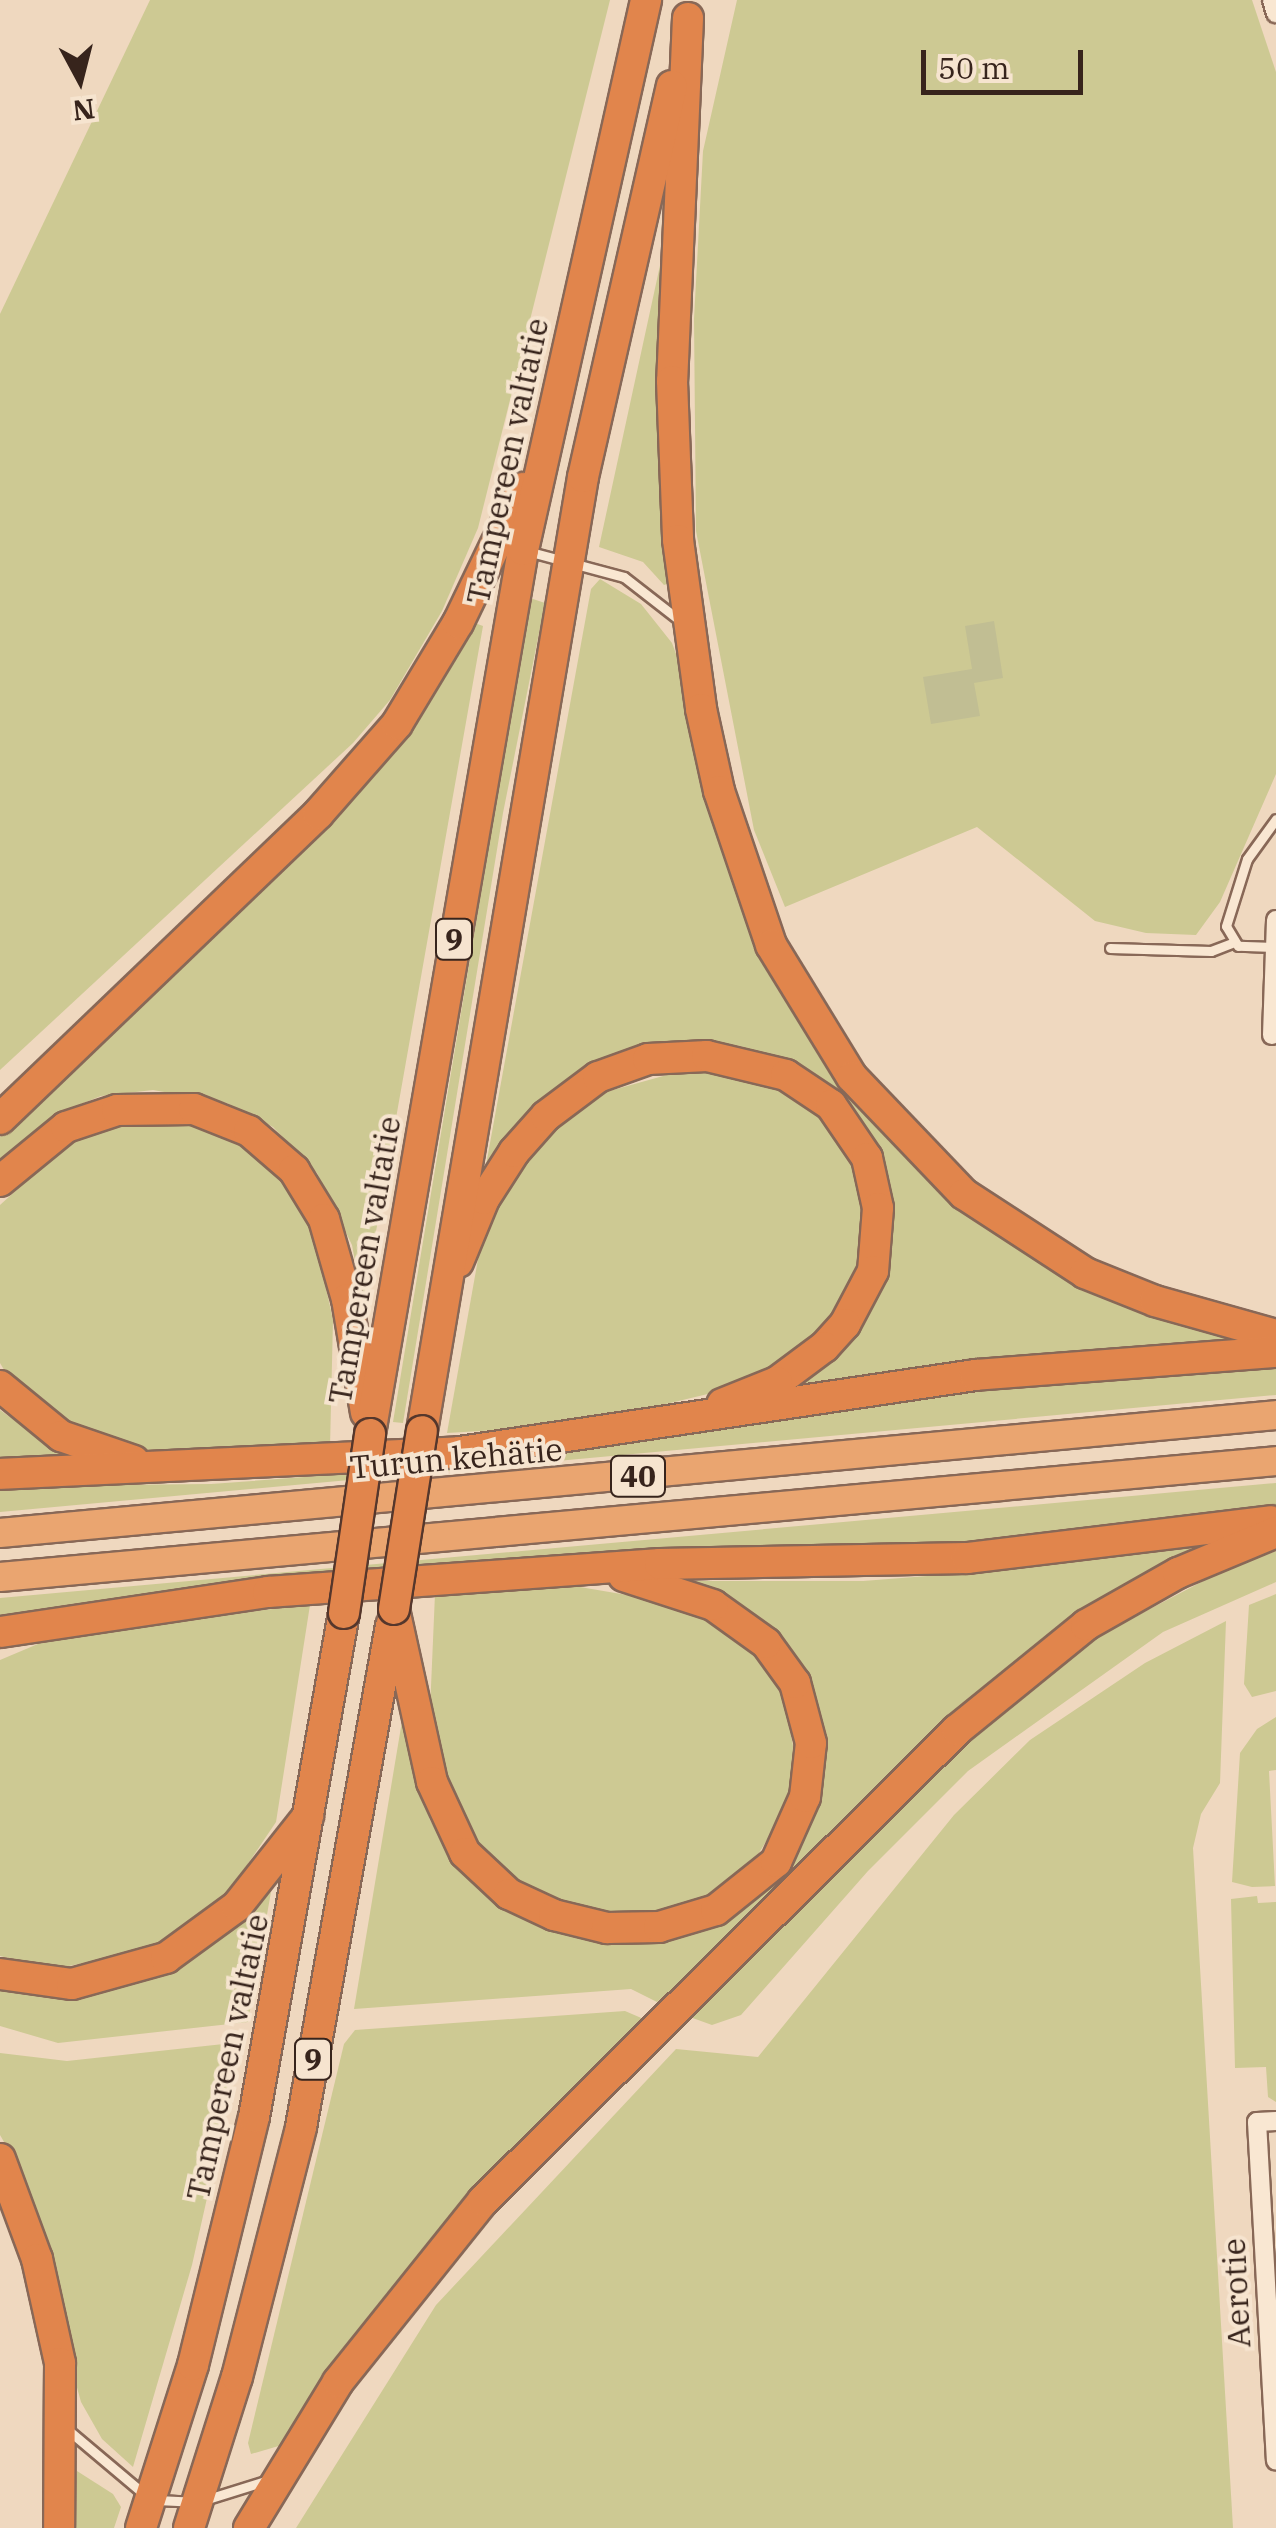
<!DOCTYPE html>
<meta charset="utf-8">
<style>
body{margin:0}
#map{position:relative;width:1276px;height:2528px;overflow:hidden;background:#efd8bf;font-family:"IBM Plex Serif",serif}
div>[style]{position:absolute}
.green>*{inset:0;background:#cdc993}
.cemetery>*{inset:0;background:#c1be93}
.roads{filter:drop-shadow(2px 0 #886857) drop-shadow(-2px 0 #886857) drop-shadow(0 2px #886857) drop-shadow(0 -2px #886857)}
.service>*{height:9px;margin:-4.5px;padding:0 4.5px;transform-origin:4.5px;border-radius:4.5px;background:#f9e7d2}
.minor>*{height:18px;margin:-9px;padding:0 9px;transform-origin:9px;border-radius:9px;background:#f9e7d2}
.trunk>*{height:28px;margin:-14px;padding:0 14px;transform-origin:14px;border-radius:14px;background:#eaa570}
.motorway>*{height:30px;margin:-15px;padding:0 15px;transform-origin:15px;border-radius:15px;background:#e1854c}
.bridges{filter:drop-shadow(2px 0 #55372c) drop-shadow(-2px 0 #55372c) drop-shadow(0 2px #55372c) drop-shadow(0 -2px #55372c)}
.motorway-bridge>*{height:30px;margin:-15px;padding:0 15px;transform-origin:15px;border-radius:15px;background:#e1854c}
span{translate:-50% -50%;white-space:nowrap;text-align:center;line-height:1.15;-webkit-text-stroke:8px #f6e4cf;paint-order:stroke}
.shield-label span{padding:2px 8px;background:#f6e4cf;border:2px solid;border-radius:8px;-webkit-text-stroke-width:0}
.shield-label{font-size:30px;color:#37241c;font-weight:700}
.street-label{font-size:32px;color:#37241c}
.north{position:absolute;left:30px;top:30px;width:100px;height:100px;-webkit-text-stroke:8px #f6e4cf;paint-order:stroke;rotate:173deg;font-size:28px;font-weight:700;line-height:40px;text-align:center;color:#37241c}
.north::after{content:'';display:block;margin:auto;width:35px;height:45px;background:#37241c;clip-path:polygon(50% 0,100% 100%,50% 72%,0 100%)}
.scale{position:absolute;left:921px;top:50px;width:162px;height:45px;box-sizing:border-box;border:5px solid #37241c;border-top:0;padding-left:12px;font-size:30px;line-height:35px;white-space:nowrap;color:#37241c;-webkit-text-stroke:8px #f6e4cf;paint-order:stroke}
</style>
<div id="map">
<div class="green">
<div style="clip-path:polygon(150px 0,610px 0,478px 528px,442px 611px,390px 700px,353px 743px,0 1070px,0 314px)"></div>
<div style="clip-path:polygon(737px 0,1252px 0,1276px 72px,1276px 774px,1220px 902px,1196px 935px,1146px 933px,1095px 921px,977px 827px,785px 907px,754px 830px,696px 531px,694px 319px,703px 151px)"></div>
<div style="clip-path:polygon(667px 233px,670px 583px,664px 585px,643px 562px,599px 547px)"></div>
<div style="clip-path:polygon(600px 579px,641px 604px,672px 643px,689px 689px,713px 808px,868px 1107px,1159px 1317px,1241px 1341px,977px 1361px,772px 1397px,822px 1370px,870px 1313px,892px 1246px,893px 1207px,867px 1132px,833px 1088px,812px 1071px,740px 1046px,702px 1043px,588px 1068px,528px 1117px,484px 1176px,591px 589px)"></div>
<div style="clip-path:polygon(530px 598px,545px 603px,503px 813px,403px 1423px,393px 1422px)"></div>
<div style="clip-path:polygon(472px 622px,483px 626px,363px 1305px,352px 1245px,317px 1173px,273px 1127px,227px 1103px,153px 1090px,101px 1096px,56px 1114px,0 1162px,0 1137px,367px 782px,405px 736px)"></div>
<div style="clip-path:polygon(692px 1068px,777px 1083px,832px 1122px,863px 1180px,864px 1249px,845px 1301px,813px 1341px,763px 1373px,712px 1393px,578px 1425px,447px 1433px,480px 1248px,503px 1188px,555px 1125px,602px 1093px)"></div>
<div style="clip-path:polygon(185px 1119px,235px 1138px,276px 1173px,313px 1229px,333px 1320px,330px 1447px,153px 1453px,118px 1447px,86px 1434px,13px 1385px,0 1363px,0 1205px,73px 1139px,128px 1120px)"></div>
<div style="clip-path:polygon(1276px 1366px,1276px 1395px,0 1512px,0 1486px,211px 1484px,453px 1466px,1038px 1379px)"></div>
<div style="clip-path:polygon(0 1410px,60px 1453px,87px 1463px,0 1464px)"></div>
<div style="clip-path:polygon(1276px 1483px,1276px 1509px,950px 1548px,457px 1564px,245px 1579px,0 1617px,0 1598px)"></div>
<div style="clip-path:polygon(1230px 1538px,1168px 1566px,657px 2002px,631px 1989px,354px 2009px,404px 1709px,410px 1758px,430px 1820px,453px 1860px,487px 1897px,529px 1922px,589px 1941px,680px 1937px,741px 1911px,781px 1874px,812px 1821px,824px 1754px,819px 1714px,794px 1656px,738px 1603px,689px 1581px,863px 1581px,1004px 1570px)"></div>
<div style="clip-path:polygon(1276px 1551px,1276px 1582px,1163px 1632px,968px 1771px,868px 1871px,741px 2015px,712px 2025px,687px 2016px,954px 1751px,1087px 1642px,1228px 1568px)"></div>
<div style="clip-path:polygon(574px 1586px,680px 1604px,758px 1656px,785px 1698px,795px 1758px,791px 1801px,744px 1877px,701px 1904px,625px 1920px,540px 1898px,479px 1852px,450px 1801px,430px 1710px,435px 1594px)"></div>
<div style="clip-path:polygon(1276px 1594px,1276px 1691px,1252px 1697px,1244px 1684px,1249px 1605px)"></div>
<div style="clip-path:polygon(310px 1605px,276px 1822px,229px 1892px,146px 1951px,53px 1969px,0 1956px,0 1660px,45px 1641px,108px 1627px)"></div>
<div style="clip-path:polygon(1226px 1621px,1220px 1783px,1201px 1814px,1193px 1848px,1233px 2528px,296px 2528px,436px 2305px,676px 2049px,758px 2057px,954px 1815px,1030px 1740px,1145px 1663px)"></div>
<div style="clip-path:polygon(1276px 1717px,1276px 1770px,1269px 1771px,1275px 1886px,1252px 1887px,1232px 1882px,1240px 1753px,1257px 1729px)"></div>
<div style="clip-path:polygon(271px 1892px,248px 2022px,58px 2043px,0 2026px,0 1988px,71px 1997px,161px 1974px,213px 1943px)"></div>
<div style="clip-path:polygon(1257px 1896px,1258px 1903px,1276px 1902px,1276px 2102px,1268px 2097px,1266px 2067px,1235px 2068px,1231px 1899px)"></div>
<div style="clip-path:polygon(625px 2011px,646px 2020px,282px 2445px,251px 2454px,248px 2443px,344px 2044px,355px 2030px)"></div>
<div style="clip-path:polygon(242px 2042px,192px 2265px,133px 2467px,102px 2439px,81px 2402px,14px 2159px,0 2135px,0 2053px,67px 2061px)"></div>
<div style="clip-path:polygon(77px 2471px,113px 2494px,121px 2507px,114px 2528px,70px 2528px)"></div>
</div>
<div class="cemetery">
<div style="clip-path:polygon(994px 621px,1003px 678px,974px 683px,980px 716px,931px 724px,923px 677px,972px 669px,965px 626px)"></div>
</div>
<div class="roads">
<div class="service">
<div style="left:527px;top:551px;width:100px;rotate:15deg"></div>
<div style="left:624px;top:577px;width:68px;rotate:37.9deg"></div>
<div style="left:1274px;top:947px;width:36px;rotate:-178deg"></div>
<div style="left:1238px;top:946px;width:23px;rotate:-121deg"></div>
<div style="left:1226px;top:926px;width:70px;rotate:-72.6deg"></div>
<div style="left:1247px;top:859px;width:49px;rotate:-54.1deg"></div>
<div style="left:1110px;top:948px;width:101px;rotate:1.7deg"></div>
<div style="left:1211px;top:951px;width:22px;rotate:-21deg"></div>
<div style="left:68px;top:2430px;width:99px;rotate:40.1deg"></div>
<div style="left:157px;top:2500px;width:41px;rotate:2.8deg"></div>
<div style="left:198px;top:2502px;width:73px;rotate:-17.4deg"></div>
</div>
<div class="minor">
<div style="left:1272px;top:0;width:14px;rotate:73deg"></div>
<div style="left:1272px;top:1035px;width:115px;rotate:-88deg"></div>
<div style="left:1276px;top:2121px;width:19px;rotate:177deg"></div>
<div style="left:1257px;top:2122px;width:339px;rotate:86.8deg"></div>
</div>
<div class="trunk">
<div style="left:0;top:1533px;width:1281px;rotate:-5.28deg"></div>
<div style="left:0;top:1577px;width:1281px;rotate:-5.19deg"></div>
</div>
<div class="motorway">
<div style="left:688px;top:18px;width:363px;rotate:92.5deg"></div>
<div style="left:672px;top:381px;width:159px;rotate:87.8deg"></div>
<div style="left:678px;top:540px;width:171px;rotate:82.2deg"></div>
<div style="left:701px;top:709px;width:84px;rotate:77.6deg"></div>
<div style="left:719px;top:791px;width:163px;rotate:71.3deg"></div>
<div style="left:771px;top:945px;width:155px;rotate:58.5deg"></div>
<div style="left:852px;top:1077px;width:162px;rotate:46.3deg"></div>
<div style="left:964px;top:1194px;width:145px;rotate:33.1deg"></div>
<div style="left:1085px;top:1273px;width:75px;rotate:21.8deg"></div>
<div style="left:1155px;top:1301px;width:126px;rotate:15.7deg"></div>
<div style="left:0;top:1119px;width:441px;rotate:-43.8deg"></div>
<div style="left:318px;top:814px;width:120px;rotate:-48.7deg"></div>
<div style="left:397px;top:724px;width:118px;rotate:-58.9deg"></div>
<div style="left:458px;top:623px;width:150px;rotate:-64.3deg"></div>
<div style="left:0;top:1181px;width:85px;rotate:-39.3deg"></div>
<div style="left:66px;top:1127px;width:54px;rotate:-18.4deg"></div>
<div style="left:117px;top:1110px;width:77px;rotate:-0.7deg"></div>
<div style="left:194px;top:1109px;width:59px;rotate:21.8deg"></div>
<div style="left:249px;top:1131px;width:60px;rotate:40.9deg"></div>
<div style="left:294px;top:1170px;width:57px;rotate:58.5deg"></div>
<div style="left:324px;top:1219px;width:83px;rotate:74deg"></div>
<div style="left:347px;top:1299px;width:115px;rotate:80.5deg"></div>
<div style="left:458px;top:1262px;width:68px;rotate:-67.6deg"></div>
<div style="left:484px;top:1199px;width:56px;rotate:-57.4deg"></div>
<div style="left:514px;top:1152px;width:48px;rotate:-48.4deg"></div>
<div style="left:546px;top:1116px;width:65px;rotate:-36.9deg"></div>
<div style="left:598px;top:1077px;width:53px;rotate:-19.8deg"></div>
<div style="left:648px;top:1059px;width:59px;rotate:-2.9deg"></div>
<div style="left:707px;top:1056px;width:81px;rotate:13.5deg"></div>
<div style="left:786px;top:1075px;width:54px;rotate:33.7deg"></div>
<div style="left:831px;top:1105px;width:64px;rotate:55.8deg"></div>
<div style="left:867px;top:1158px;width:51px;rotate:77.6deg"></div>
<div style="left:878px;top:1208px;width:63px;rotate:94.5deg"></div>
<div style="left:873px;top:1271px;width:60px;rotate:117.8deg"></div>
<div style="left:845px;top:1324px;width:31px;rotate:132deg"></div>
<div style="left:824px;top:1347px;width:59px;rotate:143.3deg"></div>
<div style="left:777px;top:1382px;width:59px;rotate:158.2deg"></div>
<div style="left:0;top:1386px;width:79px;rotate:39.3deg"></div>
<div style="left:61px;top:1436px;width:77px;rotate:18.9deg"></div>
<div style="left:422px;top:1431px;width:967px;rotate:-80.42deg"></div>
<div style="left:583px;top:477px;width:401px;rotate:-77.2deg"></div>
<div style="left:370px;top:1434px;width:897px;rotate:-80.18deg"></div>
<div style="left:523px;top:550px;width:564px;rotate:-77.39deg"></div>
<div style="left:0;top:1474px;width:461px;rotate:-2.7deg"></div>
<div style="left:460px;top:1452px;width:521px;rotate:-8.5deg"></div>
<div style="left:975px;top:1375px;width:302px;rotate:-4.4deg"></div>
<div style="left:394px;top:1609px;width:177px;rotate:77.6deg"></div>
<div style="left:432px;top:1782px;width:78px;rotate:65.1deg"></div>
<div style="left:465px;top:1853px;width:60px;rotate:43deg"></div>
<div style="left:509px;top:1894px;width:50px;rotate:25deg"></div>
<div style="left:554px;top:1915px;width:55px;rotate:13.8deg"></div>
<div style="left:607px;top:1928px;width:52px;rotate:-1.1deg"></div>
<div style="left:659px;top:1927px;width:59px;rotate:-16.6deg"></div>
<div style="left:716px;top:1910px;width:77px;rotate:-38.7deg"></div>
<div style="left:776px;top:1862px;width:71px;rotate:-66deg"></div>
<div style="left:805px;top:1797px;width:54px;rotate:-83.7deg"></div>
<div style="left:811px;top:1743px;width:62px;rotate:-104.9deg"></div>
<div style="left:795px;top:1683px;width:49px;rotate:-125.9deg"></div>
<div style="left:766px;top:1643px;width:65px;rotate:-144.4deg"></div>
<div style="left:713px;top:1605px;width:94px;rotate:-162deg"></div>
<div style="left:0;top:1632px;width:271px;rotate:-8.5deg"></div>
<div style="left:268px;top:1592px;width:393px;rotate:-4.1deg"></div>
<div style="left:660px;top:1564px;width:307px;rotate:-1.1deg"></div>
<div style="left:967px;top:1558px;width:306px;rotate:-6.9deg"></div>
<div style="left:0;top:1974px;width:73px;rotate:7.9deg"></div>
<div style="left:72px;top:1984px;width:98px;rotate:-15.5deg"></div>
<div style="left:166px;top:1958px;width:88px;rotate:-36.2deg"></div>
<div style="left:237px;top:1906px;width:115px;rotate:-51.7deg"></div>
<div style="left:0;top:2159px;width:107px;rotate:69.7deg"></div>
<div style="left:37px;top:2259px;width:107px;rotate:77.5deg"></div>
<div style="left:60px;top:2363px;width:165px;rotate:90.3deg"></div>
<div style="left:141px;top:2528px;width:171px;rotate:-72.3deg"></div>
<div style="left:193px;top:2365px;width:255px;rotate:-76.2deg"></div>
<div style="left:254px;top:2117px;width:512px;rotate:-79.88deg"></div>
<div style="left:189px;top:2528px;width:158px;rotate:-72.4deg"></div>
<div style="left:237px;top:2377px;width:258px;rotate:-75.6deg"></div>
<div style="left:301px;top:2127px;width:509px;rotate:-79.82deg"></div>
<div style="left:249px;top:2528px;width:171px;rotate:-58.6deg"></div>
<div style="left:338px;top:2382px;width:232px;rotate:-51.3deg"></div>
<div style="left:483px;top:2201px;width:668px;rotate:-44.82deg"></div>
<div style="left:957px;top:1730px;width:166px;rotate:-39.1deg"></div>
<div style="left:1086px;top:1625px;width:106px;rotate:-29.5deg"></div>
<div style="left:1178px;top:1573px;width:106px;rotate:-22.7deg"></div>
</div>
</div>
<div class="bridges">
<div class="motorway-bridge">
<div style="left:394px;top:1609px;width:180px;rotate:-81.1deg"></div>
<div style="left:344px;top:1613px;width:181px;rotate:-81.7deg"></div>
</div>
</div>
<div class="shield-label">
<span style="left:454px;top:939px">9</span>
<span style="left:638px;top:1476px">40</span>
<span style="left:313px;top:2059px">9</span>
</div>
<div class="street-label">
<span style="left:507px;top:461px;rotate:-78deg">Tampereen valtatie</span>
<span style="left:364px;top:1260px;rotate:-80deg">Tampereen valtatie</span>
<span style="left:456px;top:1458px;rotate:-5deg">Turun kehätie</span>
<span style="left:227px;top:2057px;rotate:-78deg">Tampereen valtatie</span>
<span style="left:1236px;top:2293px;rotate:-93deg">Aerotie</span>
</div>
<div class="north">N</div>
<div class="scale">50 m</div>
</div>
